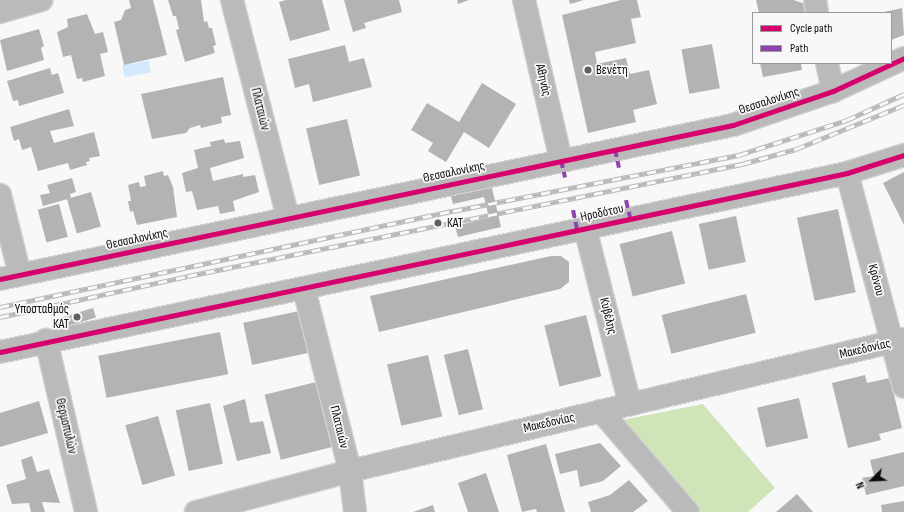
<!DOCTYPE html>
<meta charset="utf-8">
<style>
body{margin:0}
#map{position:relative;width:904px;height:512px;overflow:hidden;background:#f8f8f8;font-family:"Sofia Sans Condensed",sans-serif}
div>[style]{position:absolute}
.green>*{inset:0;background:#d0e4b9}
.water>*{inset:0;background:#d3e9fd;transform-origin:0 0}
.building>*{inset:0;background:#b3b3b3;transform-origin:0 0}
.roads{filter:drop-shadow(1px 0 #d2d2d2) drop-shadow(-1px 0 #d2d2d2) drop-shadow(0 1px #d2d2d2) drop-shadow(0 -1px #d2d2d2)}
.minor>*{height:22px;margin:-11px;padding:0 11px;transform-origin:11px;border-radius:11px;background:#bbbabb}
.rail>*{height:4.5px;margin-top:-2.25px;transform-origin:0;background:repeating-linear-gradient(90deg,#f9f7f9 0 9px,#b8b8b8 0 18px);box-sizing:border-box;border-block:1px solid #b8b8b8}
.quiet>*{height:4px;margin-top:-2px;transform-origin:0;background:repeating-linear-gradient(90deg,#8e44ad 0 8px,transparent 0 12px)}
.cycleway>*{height:5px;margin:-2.5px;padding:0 2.5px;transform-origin:2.5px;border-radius:2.5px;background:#d6006c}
.dots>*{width:11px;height:11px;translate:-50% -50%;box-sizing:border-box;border:2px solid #f9f7f9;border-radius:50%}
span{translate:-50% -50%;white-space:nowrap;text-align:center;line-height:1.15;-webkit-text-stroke:3.5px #f9f7f9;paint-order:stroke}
.poi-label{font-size:13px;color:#0d0c0d}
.left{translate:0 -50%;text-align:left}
.right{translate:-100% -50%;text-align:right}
.street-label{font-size:13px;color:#0d0c0d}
.legend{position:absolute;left:752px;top:12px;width:140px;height:52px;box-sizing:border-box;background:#f9f7f9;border:1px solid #9b999b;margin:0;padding:5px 7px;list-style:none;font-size:12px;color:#0d0c0d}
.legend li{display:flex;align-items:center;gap:8px;height:20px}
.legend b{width:20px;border:1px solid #9b999b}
.north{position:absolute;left:852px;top:460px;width:40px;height:40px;-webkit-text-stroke:3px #f9f7f9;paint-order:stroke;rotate:246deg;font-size:11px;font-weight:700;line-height:16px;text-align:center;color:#0d0c0d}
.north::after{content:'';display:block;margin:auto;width:14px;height:18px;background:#0d0c0d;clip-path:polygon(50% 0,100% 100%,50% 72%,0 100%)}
</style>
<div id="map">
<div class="green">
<div style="clip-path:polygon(703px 404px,775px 488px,748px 512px,701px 512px,623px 420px)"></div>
</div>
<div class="water">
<div style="left:149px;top:61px;width:12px;height:27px;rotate:81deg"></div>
</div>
<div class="building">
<div style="clip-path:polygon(129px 0,153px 0,167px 55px,124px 65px,114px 22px,121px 20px,125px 10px,131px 8px)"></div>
<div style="clip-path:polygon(168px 0,201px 0,204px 22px,207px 21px,209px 28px,212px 28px,216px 45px,213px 46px,215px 53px,185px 62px,176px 30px,179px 29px,176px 16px,173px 16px)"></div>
<div style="clip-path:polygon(286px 0,322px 0,330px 30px,290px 41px,279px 2px)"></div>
<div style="clip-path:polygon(344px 0,399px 0,402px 12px,364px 23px,366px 28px,353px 32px)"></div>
<div style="clip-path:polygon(457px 0,469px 0,458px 4px)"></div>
<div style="clip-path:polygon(569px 0,584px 0,570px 4px)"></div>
<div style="clip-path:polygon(621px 0,637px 0,641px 17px,631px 19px,636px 43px,595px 52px,597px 64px,626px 58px,630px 74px,649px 70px,657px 104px,633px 110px,636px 122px,588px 133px,562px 15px)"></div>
<div style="clip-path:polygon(756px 0,793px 0,803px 3px,805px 13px,759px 13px)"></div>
<div style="clip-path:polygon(902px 8px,904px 35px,891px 40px,891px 13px,884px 12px)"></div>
<div style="clip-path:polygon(87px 14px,95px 34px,103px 32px,108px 52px,100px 54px,105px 76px,83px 82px,82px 78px,77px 79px,71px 55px,63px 57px,57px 32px,68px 27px,67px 19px)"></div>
<div style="clip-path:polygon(39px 29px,44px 46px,41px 48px,44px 60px,7px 71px,0 40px)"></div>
<div style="left:712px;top:44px;width:45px;height:31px;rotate:80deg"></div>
<div style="clip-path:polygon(345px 45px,349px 62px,364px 58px,372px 87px,313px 102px,309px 84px,295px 88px,288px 59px)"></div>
<div style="clip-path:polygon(760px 63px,801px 63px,802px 70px,763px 77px)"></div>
<div style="clip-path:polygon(50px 68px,52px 75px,58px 73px,64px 93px,19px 106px,18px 100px,13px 101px,7px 81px)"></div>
<div style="clip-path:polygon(223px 77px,231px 115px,221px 117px,222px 123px,201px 128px,200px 125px,190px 128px,186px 133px,152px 139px,141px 94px)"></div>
<div style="clip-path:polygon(482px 83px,516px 104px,489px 148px,464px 132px,446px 162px,428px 151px,433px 143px,411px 130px,427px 103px,459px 122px)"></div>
<div style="clip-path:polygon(69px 109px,74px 126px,50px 131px,54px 143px,94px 132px,100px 156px,89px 158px,90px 161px,86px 162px,87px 165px,70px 170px,68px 163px,38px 171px,31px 147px,22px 150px,19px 139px,14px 141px,10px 127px)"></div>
<div style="left:347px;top:119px;width:58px;height:42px;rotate:77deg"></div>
<div style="clip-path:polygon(224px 139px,225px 143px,240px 141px,244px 158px,210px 168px,213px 181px,243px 174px,243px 177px,255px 175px,259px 192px,233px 201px,235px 211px,220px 214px,218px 206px,197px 210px,192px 191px,186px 192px,182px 173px,198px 168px,194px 150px,211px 146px,210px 142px)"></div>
<div style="clip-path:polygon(163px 171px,164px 176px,168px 175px,173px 187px,177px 217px,137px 225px,133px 211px,130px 212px,128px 201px,131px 201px,128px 185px,139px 182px,140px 187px,146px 186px,144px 176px)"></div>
<div style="clip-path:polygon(904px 172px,904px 225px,883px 183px)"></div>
<div style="clip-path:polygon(72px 178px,76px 192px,70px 194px,71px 198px,43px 206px,40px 195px,50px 193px,47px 185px)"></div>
<div style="clip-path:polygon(491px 184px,501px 227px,458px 237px,455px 226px,489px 218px,484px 197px,453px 204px,450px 193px)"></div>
<div style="left:91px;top:192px;width:36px;height:25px;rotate:74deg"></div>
<div style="left:59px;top:204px;width:34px;height:22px;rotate:75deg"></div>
<div style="left:838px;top:209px;width:85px;height:42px;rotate:78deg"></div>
<div style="left:736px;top:216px;width:47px;height:38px;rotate:78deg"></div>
<div style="left:672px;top:231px;width:54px;height:54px;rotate:76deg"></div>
<div style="clip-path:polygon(551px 256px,561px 256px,569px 262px,569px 282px,560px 289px,379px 332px,370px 296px)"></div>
<div style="left:746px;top:294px;width:40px;height:87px;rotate:76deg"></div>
<div style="left:93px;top:308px;width:10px;height:36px;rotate:73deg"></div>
<div style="left:299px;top:311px;width:43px;height:57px;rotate:78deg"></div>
<div style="left:586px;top:315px;width:63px;height:43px;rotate:76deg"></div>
<div style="left:220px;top:332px;width:43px;height:124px;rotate:79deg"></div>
<div style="left:468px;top:349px;width:62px;height:25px;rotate:76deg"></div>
<div style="left:428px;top:355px;width:63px;height:42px;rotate:77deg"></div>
<div style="clip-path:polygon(865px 375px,867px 383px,890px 378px,902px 428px,879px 434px,881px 440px,848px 448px,832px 383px)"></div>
<div style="left:316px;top:382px;width:67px;height:53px;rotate:76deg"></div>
<div style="left:799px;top:398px;width:41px;height:43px;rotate:77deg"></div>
<div style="clip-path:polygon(245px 399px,250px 423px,263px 421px,271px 453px,237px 461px,223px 406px)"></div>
<div style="clip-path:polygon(39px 401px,48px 433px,0 447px,0 413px)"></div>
<div style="left:210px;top:403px;width:62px;height:35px;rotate:78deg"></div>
<div style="left:158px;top:416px;width:62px;height:34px;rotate:74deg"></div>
<div style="clip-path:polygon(600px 443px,621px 466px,603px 481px,580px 487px,577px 470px,560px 474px,555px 454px)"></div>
<div style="clip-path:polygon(546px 444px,565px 512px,537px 512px,536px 509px,522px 512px,507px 455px)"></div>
<div style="clip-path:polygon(904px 452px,904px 486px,866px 495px,862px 478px,874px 476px,870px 460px)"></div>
<div style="clip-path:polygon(32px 456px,37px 472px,49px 469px,60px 503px,42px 502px,45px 512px,31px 512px,29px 503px,12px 504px,6px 485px,26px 479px,21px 460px)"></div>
<div style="clip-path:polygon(486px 473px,499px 512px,468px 512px,458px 483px)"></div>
<div style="clip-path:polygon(629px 480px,648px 501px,633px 512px,591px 512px,588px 502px,610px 495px)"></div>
<div style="clip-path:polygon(797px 494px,813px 512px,776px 512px)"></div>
<div style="clip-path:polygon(904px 501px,904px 512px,882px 512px,881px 505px)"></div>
<div style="clip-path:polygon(433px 505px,435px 512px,413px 512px)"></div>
</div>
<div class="roads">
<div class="minor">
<div style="left:232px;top:0;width:225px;rotate:75.6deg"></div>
<div style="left:524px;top:0;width:164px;rotate:77deg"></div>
<div style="left:815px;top:0;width:13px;rotate:81deg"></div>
<div style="left:0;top:12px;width:43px;rotate:-16.3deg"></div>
<div style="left:827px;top:63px;width:29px;rotate:78deg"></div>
<div style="left:847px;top:173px;width:221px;rotate:75.1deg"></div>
<div style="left:0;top:195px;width:82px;rotate:76deg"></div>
<div style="left:585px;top:228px;width:182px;rotate:75.7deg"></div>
<div style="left:0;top:279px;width:749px;rotate:-11.87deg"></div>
<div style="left:733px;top:125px;width:106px;rotate:-18.8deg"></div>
<div style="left:833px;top:91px;width:78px;rotate:-24.9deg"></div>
<div style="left:304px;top:289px;width:188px;rotate:75.8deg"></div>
<div style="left:350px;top:471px;width:41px;rotate:83deg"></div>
<div style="left:46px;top:340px;width:177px;rotate:76.9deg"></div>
<div style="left:0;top:352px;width:866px;rotate:-11.93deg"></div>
<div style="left:847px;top:173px;width:60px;rotate:-17.5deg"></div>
<div style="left:601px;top:411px;width:133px;rotate:49.3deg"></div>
<div style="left:196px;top:512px;width:159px;rotate:-14.9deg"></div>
<div style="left:350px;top:471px;width:570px;rotate:-13.4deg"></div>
</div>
</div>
<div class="rail">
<div style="left:0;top:307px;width:463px;rotate:-12deg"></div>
<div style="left:453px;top:211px;width:291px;rotate:-11.1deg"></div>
<div style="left:739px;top:155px;width:114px;rotate:-18deg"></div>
<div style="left:847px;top:120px;width:63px;rotate:-24.5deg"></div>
<div style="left:0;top:317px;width:192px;rotate:-12.3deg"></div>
<div style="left:188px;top:276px;width:565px;rotate:-11.43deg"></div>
<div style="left:742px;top:164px;width:56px;rotate:-15.5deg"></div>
<div style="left:796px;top:149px;width:117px;rotate:-22.2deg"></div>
</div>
<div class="quiet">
<div style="left:615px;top:149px;width:19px;rotate:78deg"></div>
<div style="left:561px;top:160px;width:18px;rotate:77deg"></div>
<div style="left:626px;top:200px;width:18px;rotate:77deg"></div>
<div style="left:573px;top:210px;width:19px;rotate:78deg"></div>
</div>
<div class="cycleway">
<div style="left:0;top:279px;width:749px;rotate:-11.87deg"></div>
<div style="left:733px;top:125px;width:106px;rotate:-18.8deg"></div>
<div style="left:833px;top:91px;width:78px;rotate:-24.9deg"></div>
<div style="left:0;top:352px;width:866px;rotate:-11.93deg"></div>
<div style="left:847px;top:173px;width:60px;rotate:-17.5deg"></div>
</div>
<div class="dots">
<div style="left:588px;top:70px;background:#5f5f5f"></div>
<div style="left:438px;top:223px;background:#5f5f5f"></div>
<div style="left:77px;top:317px;background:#5f5f5f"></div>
</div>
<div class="poi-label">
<span class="left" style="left:596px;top:70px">Βενέτη</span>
<span class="left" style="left:447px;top:223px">ΚΑΤ</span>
<span class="right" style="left:69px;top:317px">Υποσταθμός<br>ΚΑΤ</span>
</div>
<div class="street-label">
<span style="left:543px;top:80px;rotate:77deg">Αθηνάς</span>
<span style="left:769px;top:101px;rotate:-18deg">Θεσσαλονίκης</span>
<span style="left:260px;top:109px;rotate:76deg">Πλαταιών</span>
<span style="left:454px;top:172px;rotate:-12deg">Θεσσαλονίκης</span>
<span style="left:602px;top:213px;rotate:-12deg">Ηροδότου</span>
<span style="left:137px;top:239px;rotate:-12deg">Θεσσαλονίκης</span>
<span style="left:876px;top:280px;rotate:75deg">Κρόνου</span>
<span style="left:608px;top:316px;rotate:76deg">Κυβέλης</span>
<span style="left:865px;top:349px;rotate:-13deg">Μακεδονίας</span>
<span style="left:549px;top:423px;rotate:-13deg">Μακεδονίας</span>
<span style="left:66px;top:426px;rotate:77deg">Θερμοπυλών</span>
<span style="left:339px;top:427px;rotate:76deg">Πλαταιών</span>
</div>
<ul class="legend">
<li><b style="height:5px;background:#d6006c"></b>Cycle path</li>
<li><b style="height:5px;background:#8e44ad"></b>Path</li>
</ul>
<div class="north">N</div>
</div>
